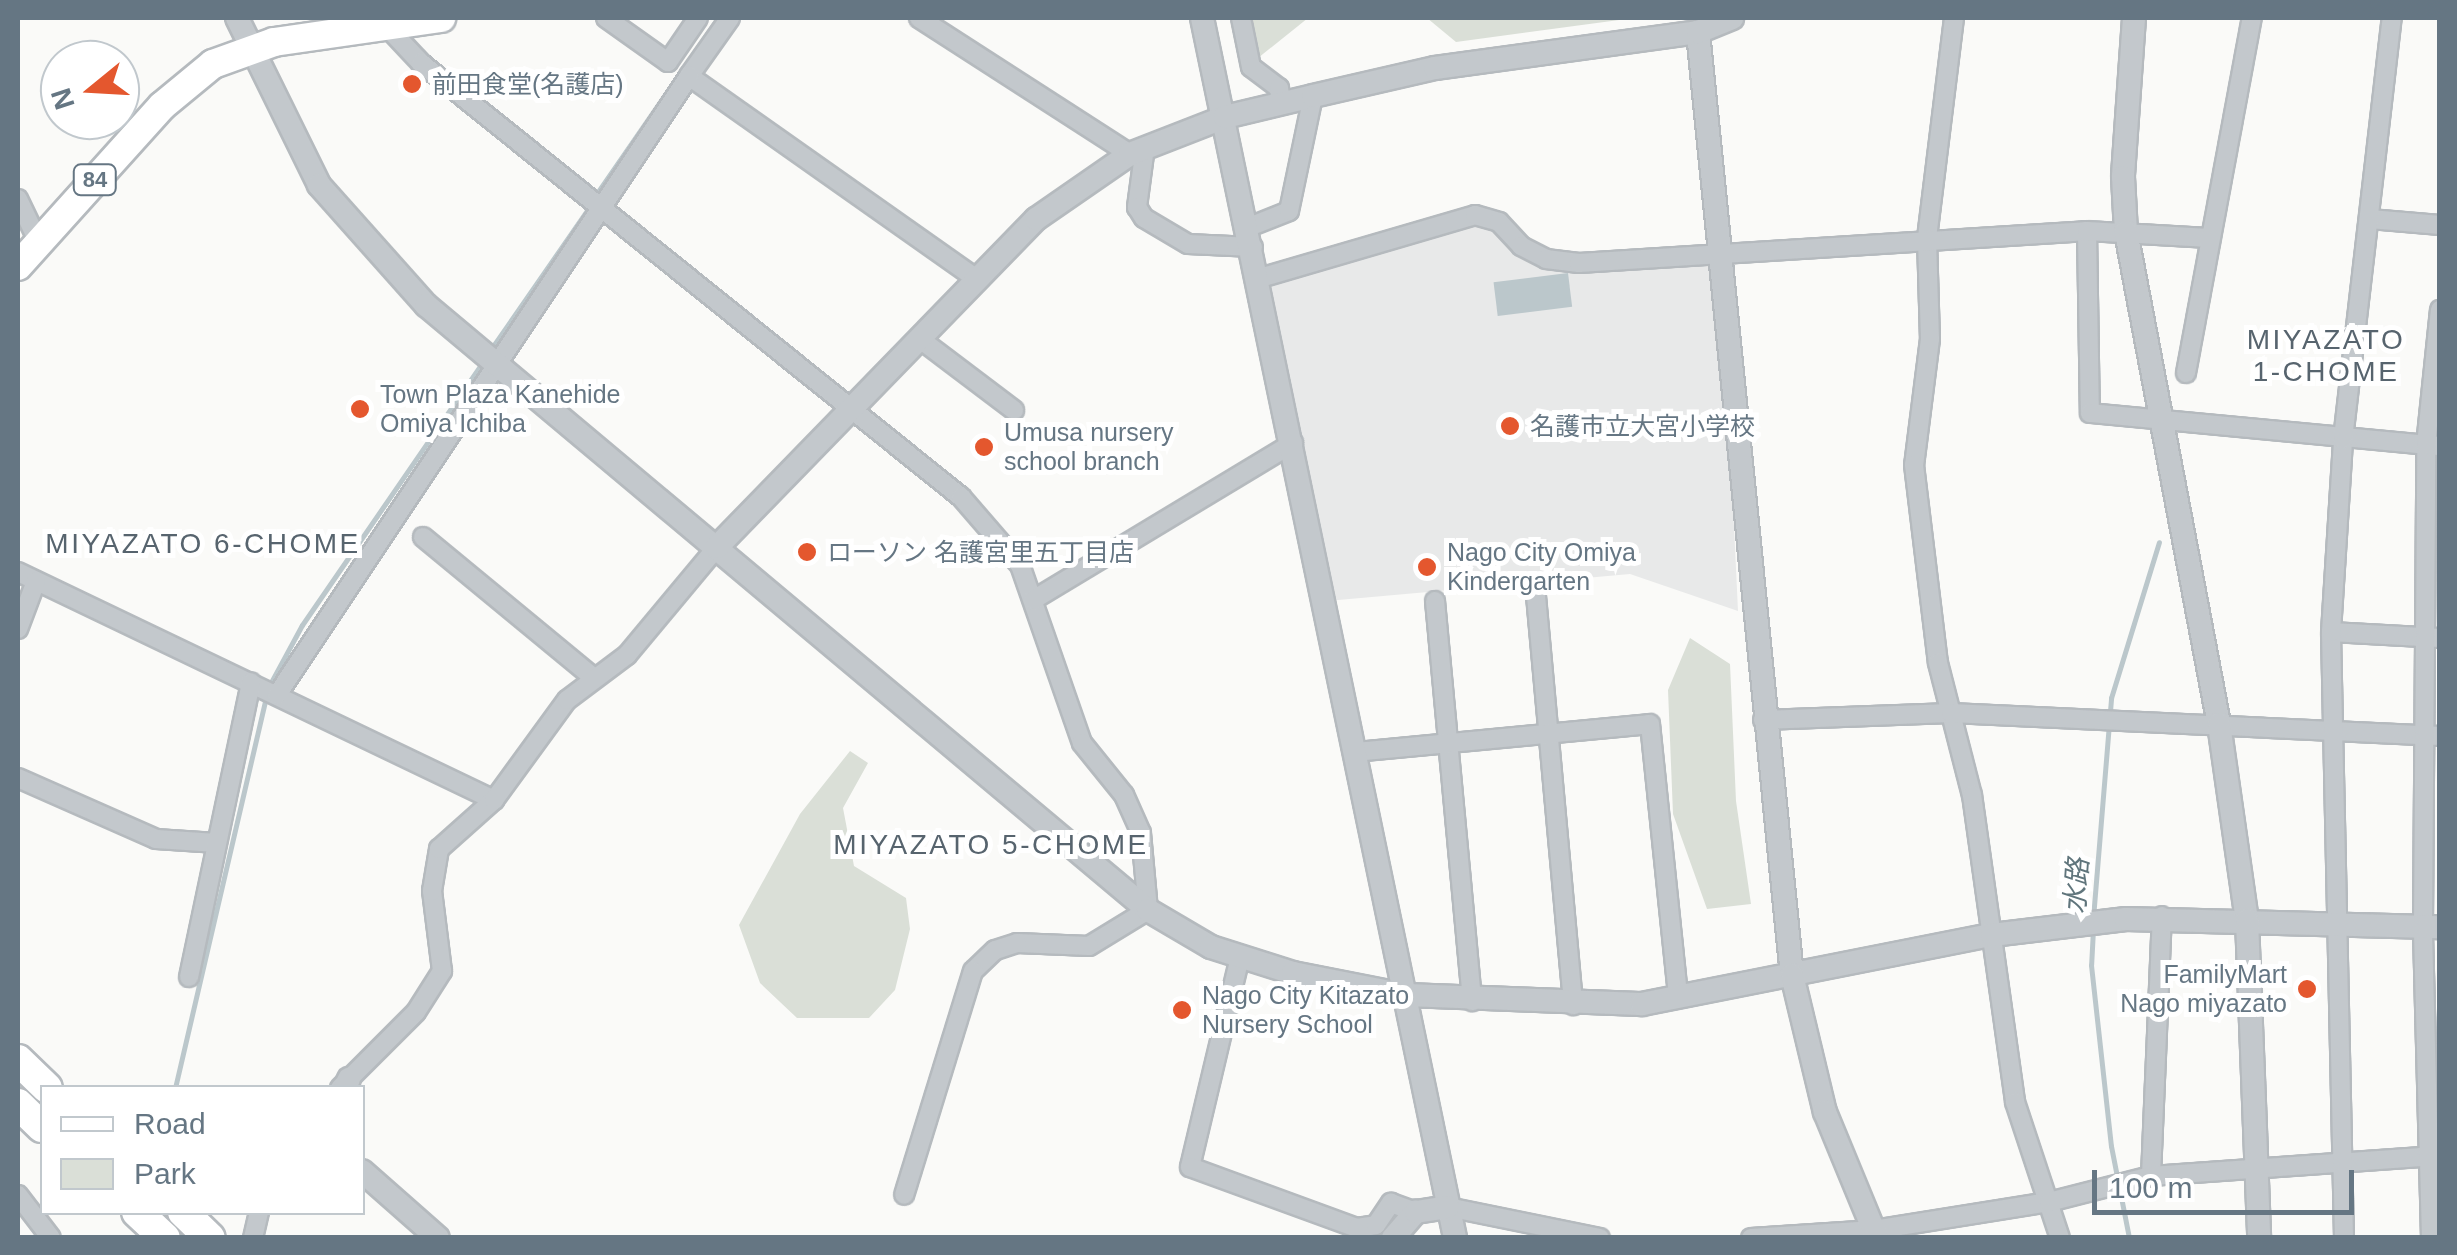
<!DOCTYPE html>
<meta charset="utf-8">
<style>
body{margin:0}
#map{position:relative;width:2457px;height:1255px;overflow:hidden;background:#fafaf8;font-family:Arial,"Noto Sans JP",sans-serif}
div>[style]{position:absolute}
.built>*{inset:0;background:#e8e9e9}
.green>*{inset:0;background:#dadfd7}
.water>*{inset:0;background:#bbc7cb;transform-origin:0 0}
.stream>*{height:5px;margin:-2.5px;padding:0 2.5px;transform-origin:2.5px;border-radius:2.5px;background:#bbc7cb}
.roads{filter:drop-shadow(2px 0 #b5babe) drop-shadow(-2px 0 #b5babe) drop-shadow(0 2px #b5babe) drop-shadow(0 -2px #b5babe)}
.minor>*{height:18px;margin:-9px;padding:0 9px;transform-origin:9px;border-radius:9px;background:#c3c8cc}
.tertiary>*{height:22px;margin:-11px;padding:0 11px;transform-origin:11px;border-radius:11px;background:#c3c8cc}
.primary>*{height:28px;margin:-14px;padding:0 14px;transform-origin:14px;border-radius:14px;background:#fff}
.trunk>*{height:30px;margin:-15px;padding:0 15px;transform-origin:15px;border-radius:15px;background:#fff}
.dots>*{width:28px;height:28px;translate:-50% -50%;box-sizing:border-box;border:5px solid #fff;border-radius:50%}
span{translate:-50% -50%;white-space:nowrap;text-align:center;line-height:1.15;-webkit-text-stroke:10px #fff;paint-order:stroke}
.shield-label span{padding:2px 8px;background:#fff;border:2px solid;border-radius:8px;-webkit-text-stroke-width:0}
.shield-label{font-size:22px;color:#657683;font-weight:700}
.poi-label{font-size:25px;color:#657683}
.left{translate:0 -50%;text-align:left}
.right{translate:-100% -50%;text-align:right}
.neighbourhood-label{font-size:28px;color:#57646e;letter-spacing:2.5px}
.water-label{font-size:28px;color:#60757c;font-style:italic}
.frame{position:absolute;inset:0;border:20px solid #657683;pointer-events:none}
.legend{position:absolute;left:40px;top:1085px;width:325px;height:130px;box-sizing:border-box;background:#fff;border:2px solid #c1c8cd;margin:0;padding:12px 18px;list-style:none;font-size:30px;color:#657683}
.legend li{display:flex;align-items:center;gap:20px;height:50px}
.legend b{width:50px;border:2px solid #c1c8cd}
.north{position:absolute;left:40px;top:40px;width:100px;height:100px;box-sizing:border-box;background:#fff;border:2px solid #c1c8cd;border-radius:50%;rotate:252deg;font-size:28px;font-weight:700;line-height:40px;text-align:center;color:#657683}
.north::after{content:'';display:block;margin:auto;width:35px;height:45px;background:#e4572e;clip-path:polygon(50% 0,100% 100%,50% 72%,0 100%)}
.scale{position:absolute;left:2092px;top:1170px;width:262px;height:45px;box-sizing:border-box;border:5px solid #657683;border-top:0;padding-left:12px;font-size:30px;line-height:35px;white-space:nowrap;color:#657683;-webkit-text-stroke:8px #fff;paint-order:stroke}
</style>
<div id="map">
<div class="built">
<div style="clip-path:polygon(1475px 215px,1546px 259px,1721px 251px,1738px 611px,1630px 574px,1327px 601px,1260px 278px)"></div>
</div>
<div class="green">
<div style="clip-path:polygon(1246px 18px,1308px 18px,1253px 62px)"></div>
<div style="clip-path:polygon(1427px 18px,1634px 18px,1456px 42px)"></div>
<div style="clip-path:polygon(1690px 638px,1730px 664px,1736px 801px,1751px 904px,1707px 909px,1673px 814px,1668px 690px)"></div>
<div style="clip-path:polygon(850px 751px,868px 763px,843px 808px,854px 866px,906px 898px,910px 929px,895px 990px,869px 1018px,797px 1018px,760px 983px,739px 925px,800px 814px)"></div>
</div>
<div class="water">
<div style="left:1568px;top:273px;width:34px;height:75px;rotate:83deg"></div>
</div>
<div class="stream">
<div style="left:595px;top:196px;width:216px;rotate:-55.4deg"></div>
<div style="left:491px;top:349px;width:174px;rotate:-55.3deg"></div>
<div style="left:269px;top:686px;width:69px;rotate:-61.6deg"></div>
<div style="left:302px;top:625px;width:318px;rotate:-55.5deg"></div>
<div style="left:2093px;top:918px;width:221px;rotate:-85.3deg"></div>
<div style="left:2111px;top:698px;width:163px;rotate:-72.9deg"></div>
<div style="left:2093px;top:929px;width:36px;rotate:93deg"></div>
<div style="left:2091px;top:965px;width:182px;rotate:83.7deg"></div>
<div style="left:2111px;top:1146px;width:94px;rotate:78.9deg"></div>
<div style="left:175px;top:1088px;width:401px;rotate:-76.9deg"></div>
</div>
<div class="roads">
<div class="minor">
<div style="left:606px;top:18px;width:76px;rotate:35.4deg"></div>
<div style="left:668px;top:62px;width:53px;rotate:-55.7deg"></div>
<div style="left:730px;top:18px;width:71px;rotate:125.3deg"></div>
<div style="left:689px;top:76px;width:352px;rotate:35.2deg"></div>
<div style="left:919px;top:18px;width:251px;rotate:32.8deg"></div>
<div style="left:1241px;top:18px;width:50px;rotate:78.5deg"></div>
<div style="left:1251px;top:67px;width:35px;rotate:37deg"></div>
<div style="left:1279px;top:88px;width:15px;rotate:82deg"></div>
<div style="left:1954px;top:18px;width:223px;rotate:97deg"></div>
<div style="left:1927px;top:239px;width:100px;rotate:88.3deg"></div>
<div style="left:1930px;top:339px;width:127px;rotate:97.2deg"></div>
<div style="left:1914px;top:465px;width:199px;rotate:83.1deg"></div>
<div style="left:1938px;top:663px;width:136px;rotate:75.6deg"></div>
<div style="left:1972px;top:795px;width:310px;rotate:82deg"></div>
<div style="left:2015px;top:1102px;width:143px;rotate:71.7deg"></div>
<div style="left:389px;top:29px;width:47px;rotate:46.7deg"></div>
<div style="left:421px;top:63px;width:693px;rotate:38.79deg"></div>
<div style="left:961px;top:497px;width:90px;rotate:49.1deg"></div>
<div style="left:1020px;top:565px;width:188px;rotate:70.8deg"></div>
<div style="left:1082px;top:743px;width:67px;rotate:51.1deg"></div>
<div style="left:1124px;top:795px;width:42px;rotate:65.9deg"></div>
<div style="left:1141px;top:833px;width:77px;rotate:84.8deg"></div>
<div style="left:1148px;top:910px;width:69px;rotate:148.6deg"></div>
<div style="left:1089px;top:946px;width:72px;rotate:-177.6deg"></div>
<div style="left:1017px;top:943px;width:23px;rotate:162deg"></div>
<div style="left:995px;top:950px;width:30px;rotate:136deg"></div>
<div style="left:973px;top:971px;width:234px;rotate:107.1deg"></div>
<div style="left:1145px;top:147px;width:61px;rotate:97.6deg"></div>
<div style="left:1137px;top:207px;width:13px;rotate:58deg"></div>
<div style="left:1144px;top:218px;width:51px;rotate:30.6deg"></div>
<div style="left:1188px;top:244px;width:65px;rotate:2.6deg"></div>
<div style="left:18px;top:199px;width:49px;rotate:64.5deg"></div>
<div style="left:2370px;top:219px;width:70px;rotate:4.9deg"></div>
<div style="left:1249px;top:227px;width:43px;rotate:-21.8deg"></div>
<div style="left:1289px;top:211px;width:117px;rotate:-78.2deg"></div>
<div style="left:2087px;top:231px;width:182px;rotate:89.1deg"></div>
<div style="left:2090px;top:413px;width:352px;rotate:5.4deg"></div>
<div style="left:1260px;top:278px;width:224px;rotate:-16.3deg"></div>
<div style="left:1475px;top:215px;width:25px;rotate:16deg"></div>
<div style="left:1499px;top:222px;width:33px;rotate:47deg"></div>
<div style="left:1521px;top:246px;width:28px;rotate:27deg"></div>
<div style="left:1546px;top:259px;width:33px;rotate:7deg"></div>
<div style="left:1579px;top:263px;width:509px;rotate:-3.6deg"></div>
<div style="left:2087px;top:231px;width:122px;rotate:3.3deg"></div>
<div style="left:920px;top:339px;width:118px;rotate:37.1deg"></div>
<div style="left:2186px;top:373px;width:361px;rotate:-79.5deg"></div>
<div style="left:423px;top:537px;width:222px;rotate:39.5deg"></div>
<div style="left:18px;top:572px;width:528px;rotate:25.59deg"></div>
<div style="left:1536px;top:596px;width:411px;rotate:84.8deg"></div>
<div style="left:1033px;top:600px;width:304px;rotate:-31.1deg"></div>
<div style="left:1435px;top:601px;width:402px;rotate:84.7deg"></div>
<div style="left:18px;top:629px;width:51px;rotate:-69.4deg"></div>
<div style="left:2331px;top:632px;width:109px;rotate:3.2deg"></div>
<div style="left:277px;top:695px;width:744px;rotate:-56.35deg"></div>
<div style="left:1763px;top:720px;width:188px;rotate:-2.1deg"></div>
<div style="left:1951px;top:713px;width:490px;rotate:2.7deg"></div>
<div style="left:1355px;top:752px;width:296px;rotate:-5.4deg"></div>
<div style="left:1650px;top:724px;width:274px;rotate:84.1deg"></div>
<div style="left:18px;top:778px;width:151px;rotate:23.8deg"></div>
<div style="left:156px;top:839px;width:61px;rotate:3.8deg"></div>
<div style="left:1240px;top:957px;width:216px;rotate:103.4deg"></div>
<div style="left:1190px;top:1167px;width:178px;rotate:20.1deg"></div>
<div style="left:1357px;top:1228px;width:19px;rotate:-9deg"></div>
<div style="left:1376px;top:1225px;width:27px;rotate:-56deg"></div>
<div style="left:1391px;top:1203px;width:27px;rotate:20deg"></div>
<div style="left:189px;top:977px;width:301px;rotate:-78.1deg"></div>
<div style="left:340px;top:1088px;width:107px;rotate:-45deg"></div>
<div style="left:416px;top:1012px;width:49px;rotate:-57.6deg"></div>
<div style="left:442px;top:971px;width:81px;rotate:-97.1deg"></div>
<div style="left:432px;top:891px;width:43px;rotate:-80.5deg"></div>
<div style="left:439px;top:849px;width:74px;rotate:-41.7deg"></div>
<div style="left:494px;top:800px;width:124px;rotate:-53.9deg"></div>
<div style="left:567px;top:700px;width:75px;rotate:-36.9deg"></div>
<div style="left:627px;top:655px;width:141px;rotate:-50.2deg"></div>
<div style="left:2151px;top:1176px;width:260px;rotate:-87.6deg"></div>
<div style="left:18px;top:1195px;width:54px;rotate:52.5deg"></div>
<div style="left:1448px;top:1207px;width:155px;rotate:11.5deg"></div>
<div style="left:253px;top:1238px;width:27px;rotate:-77deg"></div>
<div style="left:1751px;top:1238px;width:123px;rotate:-3.7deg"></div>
<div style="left:1874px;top:1230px;width:177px;rotate:-9.1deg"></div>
<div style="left:2049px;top:1202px;width:105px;rotate:-14.3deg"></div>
<div style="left:2151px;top:1176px;width:289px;rotate:-4deg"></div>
<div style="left:2344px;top:1238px;width:606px;rotate:-91.23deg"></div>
<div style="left:2331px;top:632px;width:193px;rotate:-86.4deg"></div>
<div style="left:2343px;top:439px;width:424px;rotate:-83.4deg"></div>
<div style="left:2431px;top:1238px;width:312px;rotate:-91.5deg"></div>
<div style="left:2423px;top:926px;width:481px;rotate:-89.6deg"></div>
<div style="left:2426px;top:445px;width:136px;rotate:-84.1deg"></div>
</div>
<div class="tertiary">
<div style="left:237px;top:18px;width:186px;rotate:63.8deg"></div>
<div style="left:319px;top:185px;width:161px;rotate:48.3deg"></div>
<div style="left:426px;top:305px;width:942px;rotate:39.96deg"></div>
<div style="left:1148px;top:910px;width:73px;rotate:30.4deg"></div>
<div style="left:1211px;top:947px;width:86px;rotate:17.6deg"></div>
<div style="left:1293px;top:973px;width:114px;rotate:11.1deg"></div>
<div style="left:1405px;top:995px;width:237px;rotate:2.2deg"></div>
<div style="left:1642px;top:1004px;width:357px;rotate:-11.2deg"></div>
<div style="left:1992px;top:935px;width:135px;rotate:-6.8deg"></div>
<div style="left:2126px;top:919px;width:314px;rotate:1.5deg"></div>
<div style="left:1202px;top:18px;width:1246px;rotate:78.28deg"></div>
<div style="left:2134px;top:18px;width:159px;rotate:94deg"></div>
<div style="left:2123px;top:177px;width:55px;rotate:86.9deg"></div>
<div style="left:2126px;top:232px;width:501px;rotate:79.3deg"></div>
<div style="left:2219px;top:724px;width:198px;rotate:81.9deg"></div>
<div style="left:2247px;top:920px;width:318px;rotate:87.8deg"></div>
<div style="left:1698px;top:32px;width:948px;rotate:84.31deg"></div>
<div style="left:1792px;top:975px;width:141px;rotate:76.5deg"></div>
<div style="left:1825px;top:1112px;width:136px;rotate:67.6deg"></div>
<div style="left:717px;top:547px;width:458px;rotate:-45.8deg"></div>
<div style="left:1036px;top:219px;width:114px;rotate:-34.7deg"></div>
<div style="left:1130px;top:154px;width:102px;rotate:-21.3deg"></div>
<div style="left:1225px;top:117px;width:90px;rotate:-13.4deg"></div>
<div style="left:1313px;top:96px;width:125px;rotate:-12.9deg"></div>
<div style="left:1435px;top:68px;width:265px;rotate:-7.8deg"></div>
<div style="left:1698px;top:32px;width:37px;rotate:-22deg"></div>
<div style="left:345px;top:1088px;width:10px;rotate:-66deg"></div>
<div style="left:362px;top:1171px;width:101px;rotate:41.4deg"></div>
<div style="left:1393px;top:1238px;width:35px;rotate:-49deg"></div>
<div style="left:1416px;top:1212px;width:32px;rotate:-9deg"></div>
</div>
<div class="primary">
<div style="left:18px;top:266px;width:215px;rotate:-48deg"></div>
<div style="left:162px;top:106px;width:66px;rotate:-39.5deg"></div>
<div style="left:213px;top:64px;width:65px;rotate:-19.8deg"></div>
<div style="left:274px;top:42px;width:169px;rotate:-8.2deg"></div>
</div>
<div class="trunk">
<div style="left:18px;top:1060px;width:40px;rotate:44deg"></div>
<div style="left:18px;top:1104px;width:33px;rotate:44deg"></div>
<div style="left:137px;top:1212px;width:38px;rotate:43deg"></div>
<div style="left:183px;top:1212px;width:37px;rotate:44deg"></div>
</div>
</div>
<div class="dots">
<div style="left:412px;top:84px;background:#e4572e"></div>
<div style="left:360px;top:409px;background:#e4572e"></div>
<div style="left:1510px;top:426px;background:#e4572e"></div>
<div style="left:984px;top:447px;background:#e4572e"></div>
<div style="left:807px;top:552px;background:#e4572e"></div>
<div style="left:1427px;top:567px;background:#e4572e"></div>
<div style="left:2307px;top:989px;background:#e4572e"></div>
<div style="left:1182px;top:1010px;background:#e4572e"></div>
</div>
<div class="shield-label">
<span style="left:95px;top:180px">84</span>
</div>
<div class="poi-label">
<span class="left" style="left:432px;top:84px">前田食堂(名護店)</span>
<span class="left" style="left:380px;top:409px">Town Plaza Kanehide<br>Omiya Ichiba</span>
<span class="left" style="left:1530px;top:426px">名護市立大宮小学校</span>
<span class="left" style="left:1004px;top:447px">Umusa nursery<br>school branch</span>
<span class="left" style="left:827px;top:552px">ローソン 名護宮里五丁目店</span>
<span class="left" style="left:1447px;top:567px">Nago City Omiya<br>Kindergarten</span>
<span class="right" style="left:2287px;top:989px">FamilyMart<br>Nago miyazato</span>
<span class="left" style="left:1202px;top:1010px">Nago City Kitazato<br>Nursery School</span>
</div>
<div class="neighbourhood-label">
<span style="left:2326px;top:356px">MIYAZATO<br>1-CHOME</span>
<span style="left:203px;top:544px">MIYAZATO 6-CHOME</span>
<span style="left:991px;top:845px">MIYAZATO 5-CHOME</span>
</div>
<div class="water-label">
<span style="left:2077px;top:886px;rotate:-86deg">水路</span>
</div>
<div class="frame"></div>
<ul class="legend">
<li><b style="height:12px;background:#fff"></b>Road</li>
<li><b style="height:28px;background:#dadfd7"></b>Park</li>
</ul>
<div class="north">N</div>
<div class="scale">100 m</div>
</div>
